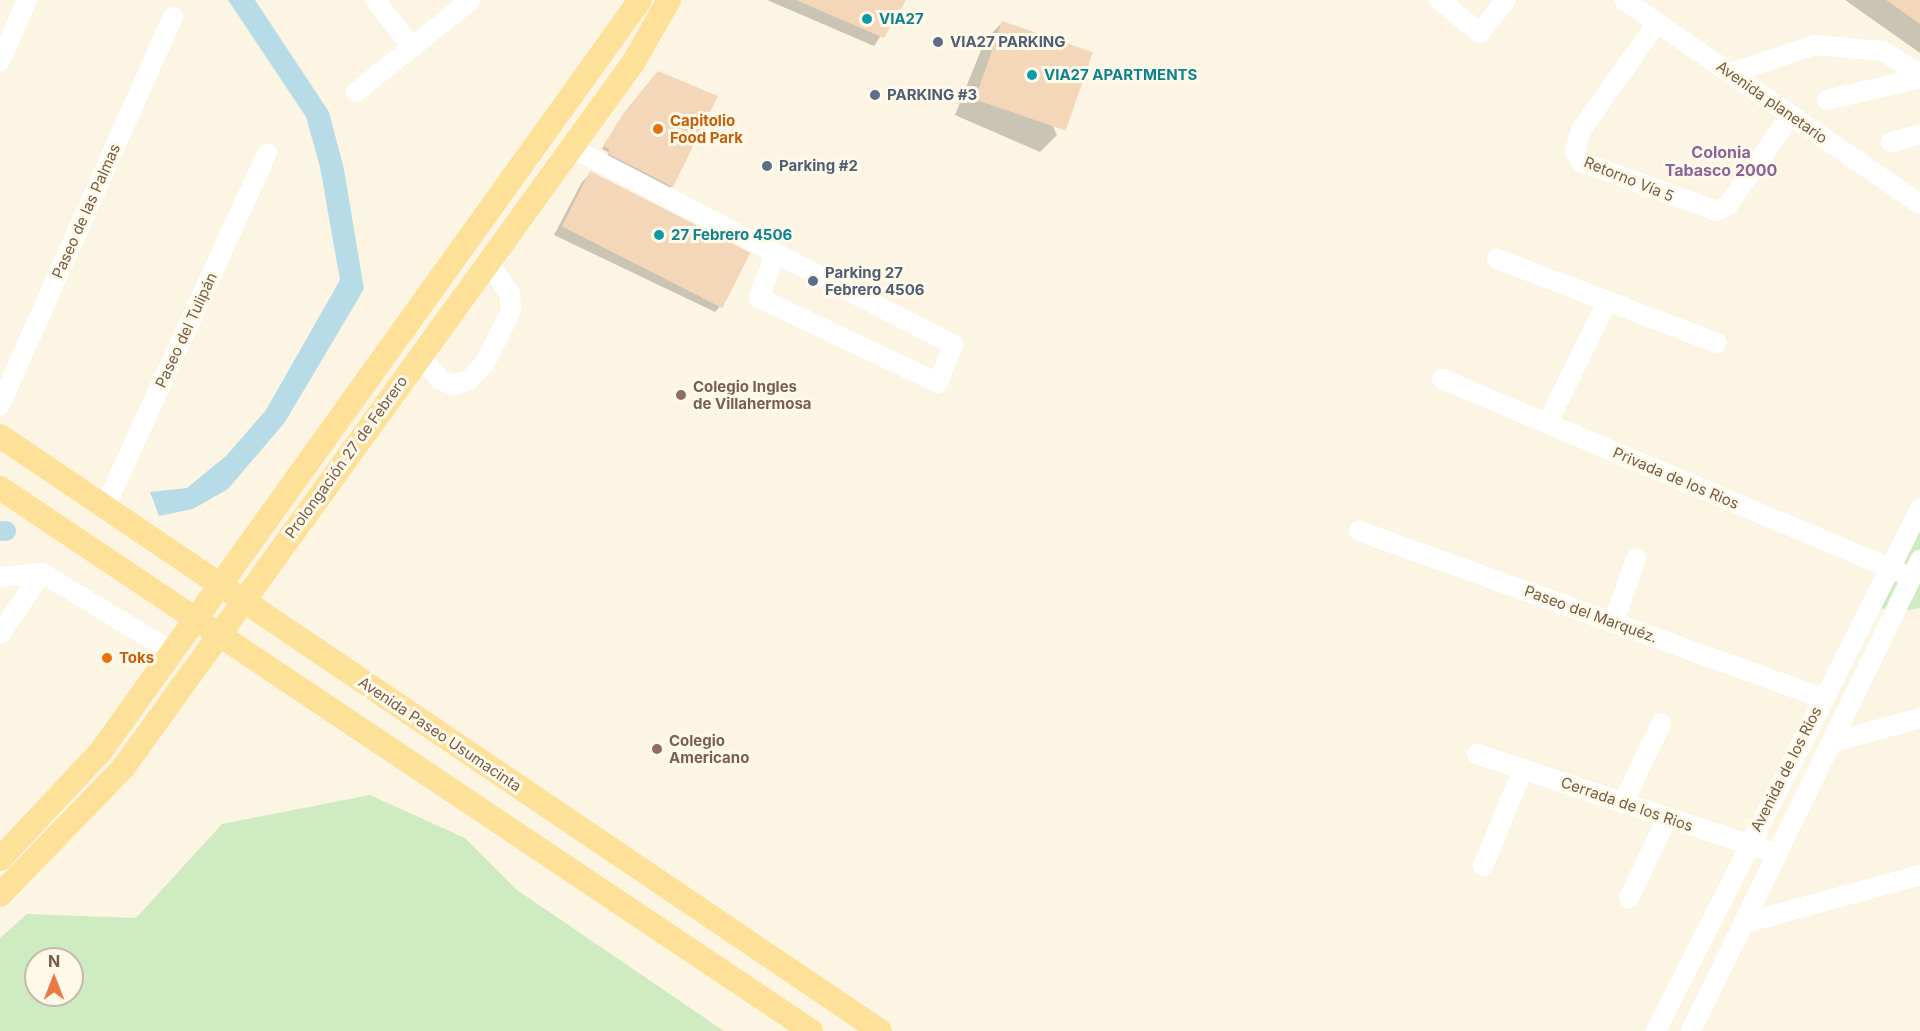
<!DOCTYPE html>
<meta charset="utf-8">
<style>
body{margin:0}
#map{position:relative;width:1920px;height:1031px;overflow:hidden;background:#fdf5e3;font-family:Inter,sans-serif}
div>[style]{position:absolute}
.green>*{inset:0;background:#ceebc1}
.water>*{inset:0;background:#b7dce7}
.shadow>*{inset:0;background:#0003}
.canal>*{height:20px;margin:-10px;padding:0 10px;transform-origin:10px;border-radius:10px;background:#b7dce7}
.building>*{inset:0;background:#f4d6b9;transform-origin:0 0}
.minor>*{height:20px;margin:-10px;padding:0 10px;transform-origin:10px;border-radius:10px;background:#fff}
.major>*{height:24px;margin:-12px;padding:0 12px;transform-origin:12px;border-radius:12px;background:#fee199}
.dots>*{width:16px;height:16px;translate:-50% -50%;box-sizing:border-box;border:3px solid #fff9ea;border-radius:50%}
span{translate:-50% -50%;white-space:nowrap;text-align:center;line-height:1.15;-webkit-text-stroke:6px #fff9ea;paint-order:stroke}
.culture-label{font-size:15px;color:#0d838f;font-weight:700}
.left{translate:0 -50%;text-align:left}
.service-label{font-size:15px;color:#4e5e75;font-weight:700}
.street-label{font-size:15px;color:#765c48}
.food-label{font-size:15px;color:#c56008;font-weight:700}
.education-label{font-size:15px;color:#785e54;font-weight:700}
.neighbourhood-label{font-size:16px;color:#8c639a;font-weight:700}
.north{position:absolute;left:24px;top:947px;width:60px;height:60px;box-sizing:border-box;background:#fff9ea;border:2px solid #c8baa9;border-radius:50%;rotate:0deg;font-size:16px;font-weight:700;line-height:24px;text-align:center;color:#765c48}
.north::after{content:'';display:block;margin:auto;width:21px;height:27px;background:#ec7843;clip-path:polygon(50% 0,100% 100%,50% 72%,0 100%)}
</style>
<div id="map">
<div class="green">
<div style="clip-path:polygon(1920px 509px,1920px 608px,1893px 613px,1871px 604px)"></div>
<div style="clip-path:polygon(evenodd,370px 795px,465px 838px,517px 890px,724px 1031px,0 1031px,0 938px,27px 914px,136px 918px,222px 824px,370px 795px,36px 959px,72px 959px,72px 995px,36px 995px,36px 959px)"></div>
</div>
<div class="water">
<div style="clip-path:polygon(228px 0,255px 0,329px 112px,344px 169px,364px 289px,285px 422px,228px 489px,193px 509px,159px 516px,150px 492px,187px 488px,227px 455px,266px 410px,340px 280px,320px 167px,306px 117px)"></div>
</div>
<div class="shadow">
<div style="clip-path:polygon(767px 0,904px 0,874px 46px)"></div>
<div style="clip-path:polygon(1845px 0,1920px 0,1920px 53px)"></div>
<div style="clip-path:polygon(1002px 23px,1057px 135px,1040px 152px,955px 115px,985px 40px)"></div>
<div style="clip-path:polygon(623px 115px,672px 186px,670px 188px,606px 156px,610px 153px,602px 149px)"></div>
<div style="clip-path:polygon(591px 173px,723px 303px,715px 312px,554px 235px,582px 182px)"></div>
</div>
<div class="canal">
<div style="left:0;top:531px;width:6px"></div>
</div>
<div class="building">
<div style="clip-path:polygon(796px 0,906px 0,884px 38px)"></div>
<div style="clip-path:polygon(1886px 0,1920px 0,1920px 24px)"></div>
<div style="left:1002px;top:21px;width:96px;height:83px;rotate:19deg"></div>
<div style="clip-path:polygon(658px 71px,718px 96px,673px 187px,607px 153px,610px 150px,603px 146px,625px 111px)"></div>
<div style="left:590px;top:171px;width:180px;height:62px;rotate:27deg"></div>
</div>
<div class="minor">
<div style="left:375px;top:0;width:60px;rotate:51.8deg"></div>
<div style="left:1439px;top:0;width:53px;rotate:38.8deg"></div>
<div style="left:1480px;top:33px;width:42px;rotate:-51.8deg"></div>
<div style="left:1624px;top:0;width:359px;rotate:34.6deg"></div>
<div style="left:1657px;top:23px;width:131px;rotate:125.4deg"></div>
<div style="left:1581px;top:130px;width:22px;rotate:106deg"></div>
<div style="left:1575px;top:151px;width:13px;rotate:61deg"></div>
<div style="left:1581px;top:162px;width:144px;rotate:19.9deg"></div>
<div style="left:1716px;top:211px;width:13px;rotate:-27deg"></div>
<div style="left:1728px;top:205px;width:110px;rotate:-55deg"></div>
<div style="left:0;top:61px;width:67px;rotate:-66.1deg"></div>
<div style="left:1731px;top:73px;width:88px;rotate:-18.6deg"></div>
<div style="left:1814px;top:45px;width:69px;rotate:5deg"></div>
<div style="left:1883px;top:51px;width:44px;rotate:33deg"></div>
<div style="left:356px;top:92px;width:147px;rotate:-38.7deg"></div>
<div style="left:1827px;top:100px;width:96px;rotate:-13.3deg"></div>
<div style="left:1891px;top:142px;width:30px;rotate:-14deg"></div>
<div style="left:570px;top:147px;width:431px;rotate:27.3deg"></div>
<div style="left:953px;top:345px;width:41px;rotate:111.5deg"></div>
<div style="left:938px;top:383px;width:198px;rotate:-154.6deg"></div>
<div style="left:759px;top:298px;width:48px;rotate:-70.4deg"></div>
<div style="left:1497px;top:259px;width:235px;rotate:20.9deg"></div>
<div style="left:420px;top:355px;width:32px;rotate:51deg"></div>
<div style="left:440px;top:380px;width:15px;rotate:20deg"></div>
<div style="left:454px;top:385px;width:16px;rotate:-18deg"></div>
<div style="left:469px;top:380px;width:23px;rotate:-47deg"></div>
<div style="left:485px;top:363px;width:58px;rotate:-63.4deg"></div>
<div style="left:511px;top:311px;width:17px;rotate:-93deg"></div>
<div style="left:510px;top:294px;width:40px;rotate:-124.9deg"></div>
<div style="left:1442px;top:379px;width:498px;rotate:22.9deg"></div>
<div style="left:0;top:405px;width:425px;rotate:-66deg"></div>
<div style="left:1547px;top:424px;width:136px;rotate:-63.8deg"></div>
<div style="left:105px;top:507px;width:389px;rotate:-65.4deg"></div>
<div style="left:1359px;top:531px;width:492px;rotate:19.8deg"></div>
<div style="left:0;top:577px;width:42px;rotate:-5.4deg"></div>
<div style="left:42px;top:573px;width:151px;rotate:31.2deg"></div>
<div style="left:1613px;top:623px;width:68px;rotate:-70.2deg"></div>
<div style="left:0;top:634px;width:74px;rotate:-55.5deg"></div>
<div style="left:1833px;top:742px;width:90px;rotate:-15.4deg"></div>
<div style="left:1477px;top:754px;width:317px;rotate:18.4deg"></div>
<div style="left:1623px;top:803px;width:88px;rotate:-64.3deg"></div>
<div style="left:1483px;top:866px;width:105px;rotate:-67.6deg"></div>
<div style="left:1629px;top:898px;width:89px;rotate:-64.6deg"></div>
<div style="left:1745px;top:923px;width:181px;rotate:-15.3deg"></div>
<div style="left:1656px;top:1031px;width:585px;rotate:-63.17deg"></div>
<div style="left:1691px;top:1031px;width:524px;rotate:-64.07deg"></div>
</div>
<div class="major">
<div style="left:0;top:436px;width:1062px;rotate:34.06deg"></div>
<div style="left:0;top:488px;width:976px;rotate:33.8deg"></div>
<div style="left:0;top:859px;width:148px;rotate:-46.9deg"></div>
<div style="left:101px;top:751px;width:924px;rotate:-54.33deg"></div>
<div style="left:0;top:895px;width:177px;rotate:-45.9deg"></div>
<div style="left:123px;top:768px;width:870px;rotate:-54.12deg"></div>
<div style="left:633px;top:63px;width:73px;rotate:-60.3deg"></div>
</div>
<div class="dots">
<div style="left:867px;top:19px;background:#0f9aa8"></div>
<div style="left:938px;top:42px;background:#5c6f8a"></div>
<div style="left:1032px;top:75px;background:#0f9aa8"></div>
<div style="left:875px;top:95px;background:#5c6f8a"></div>
<div style="left:658px;top:129px;background:#e8710a"></div>
<div style="left:767px;top:166px;background:#5c6f8a"></div>
<div style="left:659px;top:235px;background:#0f9aa8"></div>
<div style="left:813px;top:281px;background:#5c6f8a"></div>
<div style="left:681px;top:395px;background:#8d6e63"></div>
<div style="left:107px;top:658px;background:#e8710a"></div>
<div style="left:657px;top:749px;background:#8d6e63"></div>
</div>
<div class="culture-label">
<span class="left" style="left:879px;top:19px">VIA27</span>
<span class="left" style="left:1044px;top:75px">VIA27 APARTMENTS</span>
<span class="left" style="left:671px;top:235px">27 Febrero 4506</span>
</div>
<div class="service-label">
<span class="left" style="left:950px;top:42px">VIA27 PARKING</span>
<span class="left" style="left:887px;top:95px">PARKING #3</span>
<span class="left" style="left:779px;top:166px">Parking #2</span>
<span class="left" style="left:825px;top:281px">Parking 27<br>Febrero 4506</span>
</div>
<div class="street-label">
<span style="left:1772px;top:102px;rotate:35deg">Avenida planetario</span>
<span style="left:1629px;top:179px;rotate:22deg">Retorno Vía 5</span>
<span style="left:86px;top:211px;rotate:-66deg">Paseo de las Palmas</span>
<span style="left:186px;top:330px;rotate:-65deg">Paseo del Tulipán</span>
<span style="left:346px;top:457px;rotate:-54deg">Prolongación 27 de Febrero</span>
<span style="left:1676px;top:478px;rotate:23deg">Privada de los Rios</span>
<span style="left:1591px;top:614px;rotate:20deg">Paseo del Marquéz.</span>
<span style="left:440px;top:734px;rotate:34deg">Avenida Paseo Usumacinta</span>
<span style="left:1786px;top:769px;rotate:-63deg">Avenida de los Rios</span>
<span style="left:1627px;top:804px;rotate:19deg">Cerrada de los Rios</span>
</div>
<div class="food-label">
<span class="left" style="left:670px;top:129px">Capitolio<br>Food Park</span>
<span class="left" style="left:119px;top:658px">Toks</span>
</div>
<div class="education-label">
<span class="left" style="left:693px;top:395px">Colegio Ingles<br>de Villahermosa</span>
<span class="left" style="left:669px;top:749px">Colegio<br>Americano</span>
</div>
<div class="neighbourhood-label">
<span style="left:1721px;top:161px">Colonia<br>Tabasco 2000</span>
</div>
<div class="north">N</div>
</div>
